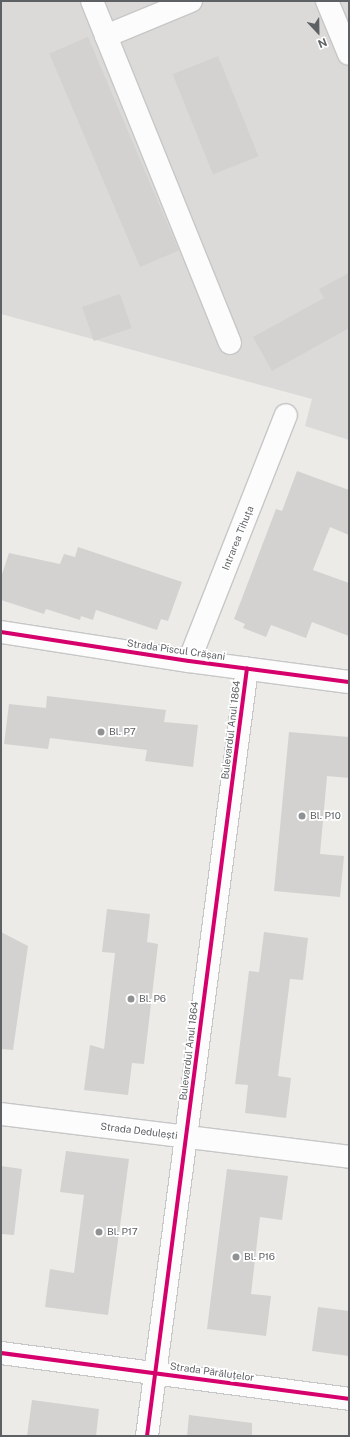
<!DOCTYPE html>
<meta charset="utf-8">
<style>
body{margin:0}
#map{position:relative;width:350px;height:1437px;overflow:hidden;background:#ecebe8;font-family:"Public Sans",sans-serif}
div>[style]{position:absolute}
.industrial>*{inset:0;background:#dcdad8}
.building>*{inset:0;background:#d3d2d0;transform-origin:0 0}
.roads{filter:drop-shadow(1px 0 #c7c7c7) drop-shadow(-1px 0 #c7c7c7) drop-shadow(0 1px #c7c7c7) drop-shadow(0 -1px #c7c7c7)}
.minor>*{height:22px;margin:-11px;padding:0 11px;transform-origin:11px;border-radius:11px;background:#fcfcfc}
.cycleway>*{height:4px;margin:-2px;padding:0 2px;transform-origin:2px;border-radius:2px;background:#d6006c}
.dots>*{width:11px;height:11px;translate:-50% -50%;box-sizing:border-box;border:2px solid #fff;border-radius:50%}
span{translate:-50% -50%;white-space:nowrap;text-align:center;line-height:1.15;-webkit-text-stroke:3.5px #fff;paint-order:stroke}
.street-label{font-size:10px;color:#5e6164}
.poi-label{font-size:10px;color:#5e6164}
.left{translate:0 -50%;text-align:left}
.frame{position:absolute;inset:0;border:2px solid #5e6164;pointer-events:none}
.north{position:absolute;left:298px;top:12px;width:40px;height:40px;-webkit-text-stroke:3px #fff;paint-order:stroke;rotate:158deg;font-size:11px;font-weight:700;line-height:16px;text-align:center;color:#5e6164}
.north::after{content:'';display:block;margin:auto;width:14px;height:18px;background:#5e6164;clip-path:polygon(50% 0,100% 100%,50% 72%,0 100%)}
</style>
<div id="map">
<div class="industrial">
<div style="clip-path:polygon(1px 1px,349px 1px,349px 440px,305px 426px,312px 399px,1px 314px)"></div>
</div>
<div class="building">
<div style="left:88px;top:37px;width:232px;height:42px;rotate:67deg"></div>
<div style="left:218px;top:56px;width:108px;height:49px;rotate:68deg"></div>
<div style="clip-path:polygon(349px 273px,349px 328px,272px 371px,253px 337px,324px 298px,319px 289px)"></div>
<div style="left:120px;top:294px;width:36px;height:40px;rotate:71deg"></div>
<div style="clip-path:polygon(297px 471px,349px 490px,349px 535px,330px 527px,313px 570px,349px 583px,349px 636px,312px 622px,306px 638px,271px 625px,266px 637px,243px 628px,245px 624px,234px 619px,276px 509px,282px 511px)"></div>
<div style="clip-path:polygon(78px 547px,182px 582px,168px 621px,161px 619px,157px 630px,96px 610px,93px 620px,81px 616px,80px 620px,46px 609px,44px 614px,1px 600px,1px 577px,9px 553px,60px 564px,64px 554px,75px 557px)"></div>
<div style="clip-path:polygon(47px 696px,166px 710px,164px 722px,198px 725px,193px 767px,145px 761px,147px 750px,50px 738px,48px 749px,4px 744px,9px 704px,46px 708px)"></div>
<div style="clip-path:polygon(289px 732px,349px 737px,349px 778px,327px 776px,320px 854px,344px 856px,340px 897px,274px 891px)"></div>
<div style="clip-path:polygon(107px 909px,150px 914px,147px 942px,158px 944px,144px 1064px,132px 1063px,128px 1095px,84px 1090px,90px 1045px,104px 1049px,115px 953px,102px 952px)"></div>
<div style="clip-path:polygon(1px 932px,28px 946px,13px 1050px,1px 1049px)"></div>
<div style="clip-path:polygon(264px 932px,308px 938px,303px 980px,290px 979px,278px 1076px,291px 1078px,286px 1118px,245px 1113px,248px 1085px,235px 1084px,249px 971px,259px 972px)"></div>
<div style="clip-path:polygon(66px 1151px,129px 1159px,108px 1315px,45px 1307px,50px 1269px,74px 1273px,84px 1195px,60px 1192px)"></div>
<div style="clip-path:polygon(1px 1166px,22px 1169px,14px 1235px,1px 1234px)"></div>
<div style="clip-path:polygon(227px 1169px,288px 1176px,282px 1220px,260px 1217px,251px 1294px,271px 1296px,266px 1336px,207px 1329px)"></div>
<div style="clip-path:polygon(318px 1307px,349px 1311px,349px 1356px,312px 1351px)"></div>
<div style="clip-path:polygon(32px 1400px,99px 1409px,96px 1436px,27px 1436px)"></div>
<div style="clip-path:polygon(189px 1415px,252px 1423px,252px 1436px,187px 1436px)"></div>
</div>
<div class="roads">
<div class="minor">
<div style="left:92px;top:1px;width:38px;rotate:68deg"></div>
<div style="left:106px;top:36px;width:92px;rotate:-22.4deg"></div>
<div style="left:327px;top:1px;width:57px;rotate:67.5deg"></div>
<div style="left:106px;top:36px;width:331px;rotate:68deg"></div>
<div style="left:1px;top:632px;width:190px;rotate:8.8deg"></div>
<div style="left:189px;top:661px;width:161px;rotate:7.5deg"></div>
<div style="left:189px;top:661px;width:264px;rotate:-68.5deg"></div>
<div style="left:1px;top:1114px;width:351px;rotate:7deg"></div>
<div style="left:1px;top:1353px;width:351px;rotate:7.5deg"></div>
<div style="left:147px;top:1436px;width:774px;rotate:-82.58deg"></div>
</div>
</div>
<div class="cycleway">
<div style="left:1px;top:632px;width:190px;rotate:8.8deg"></div>
<div style="left:189px;top:661px;width:161px;rotate:7.5deg"></div>
<div style="left:1px;top:1353px;width:351px;rotate:7.5deg"></div>
<div style="left:147px;top:1436px;width:774px;rotate:-82.58deg"></div>
</div>
<div class="dots">
<div style="left:101px;top:732px;background:#909192"></div>
<div style="left:302px;top:816px;background:#909192"></div>
<div style="left:131px;top:999px;background:#909192"></div>
<div style="left:99px;top:1232px;background:#909192"></div>
<div style="left:236px;top:1257px;background:#909192"></div>
</div>
<div class="street-label">
<span style="left:238px;top:538px;rotate:-68deg">Intrarea Tihuța</span>
<span style="left:176px;top:650px;rotate:8deg">Strada Piscul Crășani</span>
<span style="left:231px;top:730px;rotate:-83deg">Bulevardul Anul 1864</span>
<span style="left:189px;top:1051px;rotate:-83deg">Bulevardul Anul 1864</span>
<span style="left:139px;top:1131px;rotate:7deg">Strada Dedulești</span>
<span style="left:212px;top:1372px;rotate:8deg">Strada Părăluțelor</span>
</div>
<div class="poi-label">
<span class="left" style="left:109px;top:732px">Bl. P7</span>
<span class="left" style="left:310px;top:816px">Bl. P10</span>
<span class="left" style="left:139px;top:999px">Bl. P6</span>
<span class="left" style="left:107px;top:1232px">Bl. P17</span>
<span class="left" style="left:244px;top:1257px">Bl. P16</span>
</div>
<div class="frame"></div>
<div class="north">N</div>
</div>
